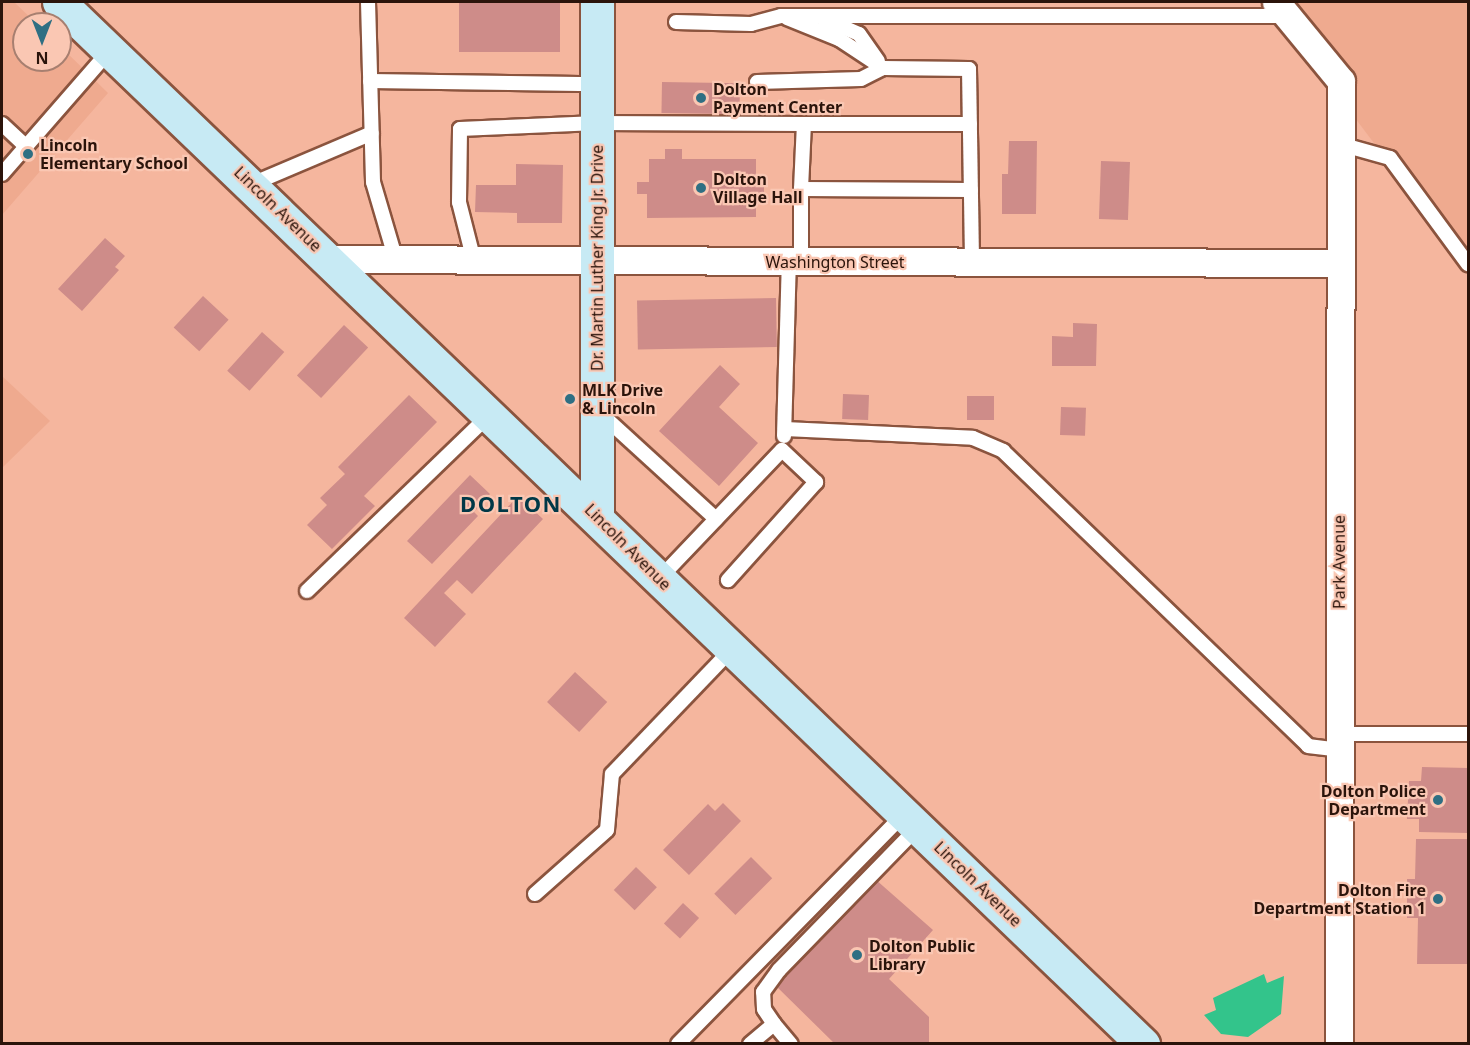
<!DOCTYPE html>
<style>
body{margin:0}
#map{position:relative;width:1470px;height:1045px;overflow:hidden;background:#f5b69e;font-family:"Noto Sans",sans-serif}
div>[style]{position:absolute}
.built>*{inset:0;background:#efaa8f}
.water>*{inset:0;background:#33c48b}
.building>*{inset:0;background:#ce8c89;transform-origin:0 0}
.roads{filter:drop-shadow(2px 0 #8b543e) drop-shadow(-2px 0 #8b543e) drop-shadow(0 2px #8b543e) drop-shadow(0 -2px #8b543e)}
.lane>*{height:14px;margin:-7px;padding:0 7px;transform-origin:7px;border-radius:7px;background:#fff}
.street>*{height:27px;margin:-13.5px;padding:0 13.5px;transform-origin:13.5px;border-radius:13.5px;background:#fff}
.secondary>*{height:33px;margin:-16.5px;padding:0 16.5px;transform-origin:16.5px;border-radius:16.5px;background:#c7eaf4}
.dots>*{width:16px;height:16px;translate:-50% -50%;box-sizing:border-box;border:3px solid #fac7b3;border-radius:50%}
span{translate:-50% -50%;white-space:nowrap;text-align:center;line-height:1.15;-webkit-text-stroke:4.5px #fac7b3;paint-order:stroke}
.poi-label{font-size:16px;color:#2b140b;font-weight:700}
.left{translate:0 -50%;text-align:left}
.right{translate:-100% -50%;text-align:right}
.street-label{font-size:16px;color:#2b140b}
.district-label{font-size:22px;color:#003847;font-weight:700;letter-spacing:1.5px}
.frame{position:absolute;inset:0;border:3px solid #2b140b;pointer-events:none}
.north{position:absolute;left:12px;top:12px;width:60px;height:60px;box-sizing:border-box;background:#fac7b3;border:2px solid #a77f70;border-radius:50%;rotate:180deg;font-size:16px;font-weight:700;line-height:24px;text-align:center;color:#2b140b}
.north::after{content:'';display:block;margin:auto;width:21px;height:27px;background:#2f6f83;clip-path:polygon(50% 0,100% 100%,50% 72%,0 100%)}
</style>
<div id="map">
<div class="built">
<div style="clip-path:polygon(2px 2px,14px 2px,37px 24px,24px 24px,24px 60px,60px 60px,60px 46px,108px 93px,2px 215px)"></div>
<div style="clip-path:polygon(1267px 2px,1468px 2px,1468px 267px)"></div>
<div style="clip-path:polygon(2px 376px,50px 421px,2px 468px)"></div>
</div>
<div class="water">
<div style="clip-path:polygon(1264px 974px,1267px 983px,1284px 976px,1281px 1014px,1248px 1037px,1221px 1034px,1204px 1015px,1216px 1010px,1213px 998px)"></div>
</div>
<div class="building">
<div style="left:459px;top:2px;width:101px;height:50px"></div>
<div style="left:662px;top:82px;width:78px;height:31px;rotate:1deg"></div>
<div style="clip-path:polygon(1009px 141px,1037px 141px,1036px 214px,1002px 214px,1002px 174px,1008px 174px)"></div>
<div style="clip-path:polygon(665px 149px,682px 149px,682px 159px,756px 159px,756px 181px,764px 181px,764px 196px,756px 196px,756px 217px,647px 218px,647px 194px,637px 194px,637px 182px,649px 182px,649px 159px,665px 159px)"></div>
<div style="left:1101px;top:161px;width:29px;height:58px;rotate:2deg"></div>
<div style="clip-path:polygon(516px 164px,563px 165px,562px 223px,517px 223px,517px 213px,475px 212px,476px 185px,516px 185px)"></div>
<div style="clip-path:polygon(105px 238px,125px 256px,115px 267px,119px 270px,82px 311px,58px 289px)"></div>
<div style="left:203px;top:296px;width:35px;height:43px;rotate:43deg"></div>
<div style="left:776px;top:298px;width:49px;height:139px;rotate:89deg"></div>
<div style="clip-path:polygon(1073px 323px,1097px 324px,1096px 366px,1052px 366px,1052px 336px,1073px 337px)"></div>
<div style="left:344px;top:325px;width:33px;height:69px;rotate:43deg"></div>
<div style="left:262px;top:332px;width:30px;height:52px;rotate:42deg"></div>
<div style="clip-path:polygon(720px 365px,740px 384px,719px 407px,758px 443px,719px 486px,659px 431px)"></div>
<div style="left:843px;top:394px;width:26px;height:25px;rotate:2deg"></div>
<div style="clip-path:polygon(409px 395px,437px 422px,364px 496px,375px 506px,332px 549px,307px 525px,327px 505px,320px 498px,345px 474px,338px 467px)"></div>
<div style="left:967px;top:396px;width:27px;height:24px"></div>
<div style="left:1061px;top:407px;width:25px;height:28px;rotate:2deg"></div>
<div style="clip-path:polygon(470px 475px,490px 494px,474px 512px,478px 516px,432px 564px,407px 541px)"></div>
<div style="clip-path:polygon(518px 496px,543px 519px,472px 594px,457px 580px,444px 593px,466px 614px,435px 647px,404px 618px)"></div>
<div style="left:575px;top:672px;width:44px;height:41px;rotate:43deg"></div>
<div style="clip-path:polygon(1422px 767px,1468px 768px,1468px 833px,1419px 832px,1419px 819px,1407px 819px,1409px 781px,1421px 781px)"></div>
<div style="clip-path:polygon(723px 803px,741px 821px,689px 875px,663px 850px,708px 804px,715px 811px)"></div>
<div style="clip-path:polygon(1416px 839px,1468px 839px,1468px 964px,1417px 964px,1418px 918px,1407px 918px,1407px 879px,1415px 879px)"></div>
<div style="left:751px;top:857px;width:30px;height:52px;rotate:45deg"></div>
<div style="left:636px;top:867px;width:29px;height:32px;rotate:44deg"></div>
<div style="clip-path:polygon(875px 879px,933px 930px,889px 979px,929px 1017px,929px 1044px,835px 1044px,775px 985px)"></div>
<div style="left:683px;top:903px;width:22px;height:28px;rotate:43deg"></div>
</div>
<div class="roads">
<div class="lane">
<div style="left:368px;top:2px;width:180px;rotate:88.4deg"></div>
<div style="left:373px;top:182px;width:81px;rotate:73.6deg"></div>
<div style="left:787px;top:18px;width:56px;rotate:22deg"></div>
<div style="left:839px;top:39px;width:53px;rotate:33.4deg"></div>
<div style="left:822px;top:18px;width:40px;rotate:23.4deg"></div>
<div style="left:859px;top:34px;width:33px;rotate:55deg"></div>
<div style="left:676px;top:22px;width:75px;rotate:1.5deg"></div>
<div style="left:751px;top:24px;width:31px;rotate:-15deg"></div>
<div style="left:781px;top:16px;width:505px"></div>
<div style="left:370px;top:81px;width:227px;rotate:0.8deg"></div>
<div style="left:757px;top:82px;width:104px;rotate:-1.7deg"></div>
<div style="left:861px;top:79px;width:25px;rotate:-27deg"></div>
<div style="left:883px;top:68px;width:86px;rotate:0.7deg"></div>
<div style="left:969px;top:69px;width:194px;rotate:89.1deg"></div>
<div style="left:2px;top:124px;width:33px;rotate:43deg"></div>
<div style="left:1340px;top:144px;width:52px;rotate:15.6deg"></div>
<div style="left:1390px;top:158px;width:132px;rotate:53.7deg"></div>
<div style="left:2px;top:174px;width:164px;rotate:-48.9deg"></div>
<div style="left:252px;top:184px;width:130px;rotate:-23deg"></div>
<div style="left:801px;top:189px;width:65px;rotate:-87.4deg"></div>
<div style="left:804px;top:124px;width:166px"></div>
<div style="left:474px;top:261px;width:61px;rotate:-104.3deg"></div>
<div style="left:459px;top:202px;width:73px;rotate:-89.2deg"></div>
<div style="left:460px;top:129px;width:137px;rotate:-2.5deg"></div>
<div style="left:597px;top:123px;width:207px;rotate:0.3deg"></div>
<div style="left:801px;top:262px;width:73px;rotate:-90deg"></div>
<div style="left:801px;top:189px;width:170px;rotate:0.3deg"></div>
<div style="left:600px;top:413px;width:157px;rotate:42.4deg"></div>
<div style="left:785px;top:429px;width:188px;rotate:2.7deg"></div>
<div style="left:973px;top:438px;width:33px;rotate:23deg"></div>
<div style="left:1003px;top:451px;width:424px;rotate:44deg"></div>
<div style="left:1308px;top:746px;width:32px;rotate:7deg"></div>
<div style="left:784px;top:436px;width:174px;rotate:-88.4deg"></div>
<div style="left:659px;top:579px;width:178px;rotate:-46.4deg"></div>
<div style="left:782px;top:450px;width:47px;rotate:43.3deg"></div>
<div style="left:816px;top:482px;width:132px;rotate:131.9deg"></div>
<div style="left:307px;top:591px;width:255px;rotate:-44deg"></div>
<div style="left:1339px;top:734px;width:129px"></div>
<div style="left:535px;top:894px;width:96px;rotate:-41.6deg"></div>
<div style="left:607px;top:830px;width:56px;rotate:-84.9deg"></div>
<div style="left:612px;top:774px;width:173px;rotate:-46.2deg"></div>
<div style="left:774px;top:1024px;width:26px;rotate:50deg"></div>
<div style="left:678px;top:1044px;width:322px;rotate:-45.5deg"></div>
<div style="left:750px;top:1044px;width:31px;rotate:-40deg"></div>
<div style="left:774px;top:1024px;width:18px;rotate:-124deg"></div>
<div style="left:764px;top:1009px;width:17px;rotate:-93deg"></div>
<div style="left:763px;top:992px;width:27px;rotate:-54deg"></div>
<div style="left:779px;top:970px;width:199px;rotate:-45.8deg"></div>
</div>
<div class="street">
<div style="left:1276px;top:2px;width:102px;rotate:50.6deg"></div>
<div style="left:1341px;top:81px;width:963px;rotate:90.12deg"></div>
<div style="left:330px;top:259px;width:1009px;rotate:0.23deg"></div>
</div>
<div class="secondary">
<div style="left:59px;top:2px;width:1504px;rotate:43.87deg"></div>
<div style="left:597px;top:2px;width:513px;rotate:90deg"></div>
</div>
</div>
<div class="dots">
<div style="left:701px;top:98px;background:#2f6f83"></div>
<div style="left:28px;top:154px;background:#2f6f83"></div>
<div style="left:701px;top:188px;background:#2f6f83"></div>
<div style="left:570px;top:399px;background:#2f6f83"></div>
<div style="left:1438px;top:800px;background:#2f6f83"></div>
<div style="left:1438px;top:899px;background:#2f6f83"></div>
<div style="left:857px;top:955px;background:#2f6f83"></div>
</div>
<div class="poi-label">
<span class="left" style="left:713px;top:98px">Dolton<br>Payment Center</span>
<span class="left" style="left:40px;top:154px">Lincoln<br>Elementary School</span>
<span class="left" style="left:713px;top:188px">Dolton<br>Village Hall</span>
<span class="left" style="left:582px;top:399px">MLK Drive<br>&amp; Lincoln</span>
<span class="right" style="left:1426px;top:800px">Dolton Police<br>Department</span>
<span class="right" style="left:1426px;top:899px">Dolton Fire<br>Department Station 1</span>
<span class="left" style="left:869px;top:955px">Dolton Public<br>Library</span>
</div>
<div class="street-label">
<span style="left:278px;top:209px;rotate:44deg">Lincoln Avenue</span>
<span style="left:597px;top:258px;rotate:-90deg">Dr. Martin Luther King Jr. Drive</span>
<span style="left:835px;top:262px">Washington Street</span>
<span style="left:628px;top:547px;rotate:45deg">Lincoln Avenue</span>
<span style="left:1339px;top:562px;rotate:-90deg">Park Avenue</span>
<span style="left:978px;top:884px;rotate:44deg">Lincoln Avenue</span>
</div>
<div class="district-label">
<span style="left:511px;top:504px">DOLTON</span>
</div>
<div class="frame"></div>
<div class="north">N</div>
</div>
